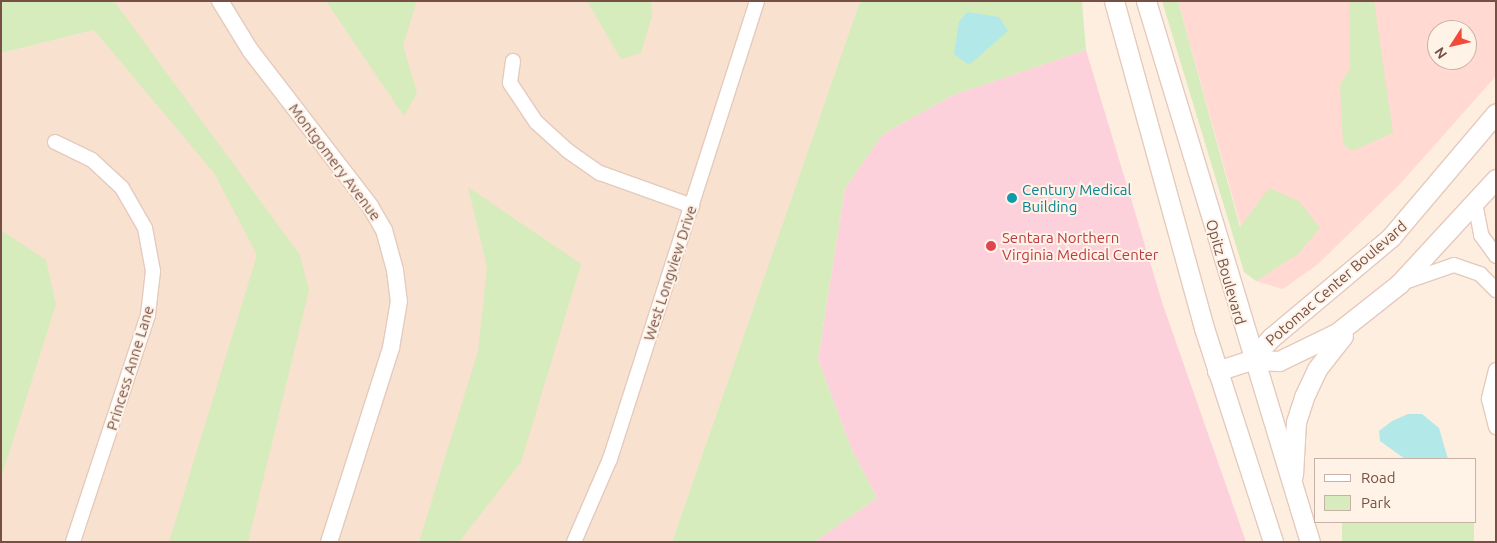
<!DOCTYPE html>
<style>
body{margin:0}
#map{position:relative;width:1497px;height:543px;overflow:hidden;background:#feeedf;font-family:Ubuntu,sans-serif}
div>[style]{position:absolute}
.residential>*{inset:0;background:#f8e1cf}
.commercial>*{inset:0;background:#ffd9d2}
.medical>*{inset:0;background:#fdd1dc}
.green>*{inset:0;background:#d6ecbc;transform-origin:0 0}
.water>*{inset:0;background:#b2e8e8}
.roads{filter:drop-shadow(1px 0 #e4cabd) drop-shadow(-1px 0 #e4cabd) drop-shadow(0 1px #e4cabd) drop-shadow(0 -1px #e4cabd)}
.minor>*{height:14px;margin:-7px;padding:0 7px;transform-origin:7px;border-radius:7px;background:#fff}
.tertiary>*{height:16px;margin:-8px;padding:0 8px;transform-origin:8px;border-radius:8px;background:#fff}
.secondary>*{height:19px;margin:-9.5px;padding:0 9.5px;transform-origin:9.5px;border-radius:9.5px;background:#fff}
.dots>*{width:14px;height:14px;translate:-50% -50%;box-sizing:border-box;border:2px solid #fff2e7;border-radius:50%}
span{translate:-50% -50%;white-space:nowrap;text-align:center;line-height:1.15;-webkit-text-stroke:4px #fff2e7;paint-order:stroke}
.street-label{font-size:15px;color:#765045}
.culture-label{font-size:15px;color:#0d838f}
.left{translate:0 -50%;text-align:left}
.health-label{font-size:15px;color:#be3a42}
.frame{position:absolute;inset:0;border:2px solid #765045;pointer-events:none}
.legend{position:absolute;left:1314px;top:458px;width:162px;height:65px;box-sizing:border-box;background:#fff2e7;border:1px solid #c8b1a6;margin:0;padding:6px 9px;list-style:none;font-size:15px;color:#765045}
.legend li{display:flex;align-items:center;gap:10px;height:25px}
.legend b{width:25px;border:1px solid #c8b1a6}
.north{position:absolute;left:1427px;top:20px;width:50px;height:50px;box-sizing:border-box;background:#fff2e7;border:1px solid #c8b1a6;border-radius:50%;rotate:235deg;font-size:14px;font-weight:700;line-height:20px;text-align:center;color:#765045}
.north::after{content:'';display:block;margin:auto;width:18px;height:22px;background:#f24a39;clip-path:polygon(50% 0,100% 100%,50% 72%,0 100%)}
</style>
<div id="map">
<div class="residential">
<div style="clip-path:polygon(98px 1px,860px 1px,672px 542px,1px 542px,1px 53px,94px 30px)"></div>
</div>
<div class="commercial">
<div style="clip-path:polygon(evenodd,1178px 1px,1496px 1px,1496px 76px,1400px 184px,1318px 264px,1283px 289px,1256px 281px,1178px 1px,1437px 30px,1467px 30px,1467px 60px,1437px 60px,1437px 30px)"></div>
</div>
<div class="medical">
<div style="clip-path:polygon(1086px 50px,1163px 305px,1246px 542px,814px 542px,877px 498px,851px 448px,818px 359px,845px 188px,883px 134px,953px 95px)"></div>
</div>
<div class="green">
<div style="clip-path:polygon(1px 1px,114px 1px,300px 255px,309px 290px,248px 542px,169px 542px,257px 255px,214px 173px,94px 30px,1px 53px)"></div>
<div style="clip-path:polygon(326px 1px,417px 1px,403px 45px,417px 93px,404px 116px)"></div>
<div style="clip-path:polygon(587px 1px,651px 1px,652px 16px,641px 53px,621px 59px)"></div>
<div style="clip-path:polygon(860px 1px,1082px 1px,1086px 50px,953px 95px,883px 134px,845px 188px,818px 359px,851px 448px,877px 498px,814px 542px,672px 542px)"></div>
<div style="clip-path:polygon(1162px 1px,1178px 1px,1240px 227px,1269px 188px,1299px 201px,1320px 228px,1298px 254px,1256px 281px,1244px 272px)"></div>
<div style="clip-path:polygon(1349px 1px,1374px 1px,1393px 133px,1352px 151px,1343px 144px,1340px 85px,1350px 68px)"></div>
<div style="clip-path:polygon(468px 187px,581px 264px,521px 462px,459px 542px,419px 542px,478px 351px,487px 267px)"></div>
<div style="clip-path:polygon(1px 230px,46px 260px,56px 304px,1px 478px)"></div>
<div style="left:1342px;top:522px;width:132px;height:21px"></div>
</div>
<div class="water">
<div style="clip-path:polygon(967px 12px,999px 17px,1008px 31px,969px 65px,954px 54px,959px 22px)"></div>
<div style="clip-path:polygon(1422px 414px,1439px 428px,1448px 459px,1405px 459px,1380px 441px,1379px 431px,1392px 421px,1408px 414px)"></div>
</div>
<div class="roads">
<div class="minor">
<div style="left:513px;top:61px;width:22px;rotate:98deg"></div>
<div style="left:510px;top:83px;width:47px;rotate:56.3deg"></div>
<div style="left:536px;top:122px;width:43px;rotate:42.2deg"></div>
<div style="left:568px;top:151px;width:39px;rotate:35deg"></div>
<div style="left:600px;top:173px;width:98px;rotate:19.7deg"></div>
<div style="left:55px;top:142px;width:41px;rotate:25.9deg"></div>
<div style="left:92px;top:160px;width:41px;rotate:43deg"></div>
<div style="left:122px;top:188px;width:46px;rotate:60.1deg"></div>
<div style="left:145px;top:228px;width:44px;rotate:79.5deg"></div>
<div style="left:153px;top:271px;width:44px;rotate:96.5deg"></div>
<div style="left:148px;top:315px;width:239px;rotate:108.3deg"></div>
<div style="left:1475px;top:203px;width:33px;rotate:79deg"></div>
<div style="left:1481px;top:235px;width:26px;rotate:54deg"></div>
<div style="left:1402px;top:283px;width:55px;rotate:-19.1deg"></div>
<div style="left:1454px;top:265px;width:28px;rotate:19deg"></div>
<div style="left:1480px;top:274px;width:23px;rotate:45deg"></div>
<div style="left:1496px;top:370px;width:30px;rotate:104deg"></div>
<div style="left:1489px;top:399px;width:29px;rotate:76deg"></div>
<div style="left:574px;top:542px;width:90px;rotate:-66.6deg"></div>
<div style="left:610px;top:459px;width:481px;rotate:-72.2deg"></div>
</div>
<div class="tertiary">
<div style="left:220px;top:1px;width:57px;rotate:58.5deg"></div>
<div style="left:250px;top:50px;width:197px;rotate:52.4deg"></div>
<div style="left:370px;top:206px;width:28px;rotate:60deg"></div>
<div style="left:384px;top:230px;width:41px;rotate:74.6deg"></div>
<div style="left:395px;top:270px;width:31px;rotate:83deg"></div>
<div style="left:399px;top:301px;width:48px;rotate:99.7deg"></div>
<div style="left:391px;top:348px;width:204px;rotate:107.7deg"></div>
</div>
<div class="secondary">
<div style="left:1114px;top:1px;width:339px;rotate:74.6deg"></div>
<div style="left:1204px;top:328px;width:225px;rotate:72.1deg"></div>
<div style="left:1146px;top:1px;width:565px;rotate:73.14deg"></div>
<div style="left:1251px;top:360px;width:31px;rotate:-48deg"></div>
<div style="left:1272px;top:337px;width:155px;rotate:-40deg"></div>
<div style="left:1391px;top:237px;width:162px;rotate:-49.7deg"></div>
<div style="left:1217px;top:371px;width:36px;rotate:-18deg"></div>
<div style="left:1251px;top:360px;width:28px;rotate:2deg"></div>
<div style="left:1279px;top:361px;width:64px;rotate:-25.8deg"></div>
<div style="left:1337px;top:333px;width:79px;rotate:-38.3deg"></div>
<div style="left:1399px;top:284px;width:143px;rotate:-47.3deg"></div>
<div style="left:1293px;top:475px;width:53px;rotate:-86.8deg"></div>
<div style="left:1296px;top:422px;width:26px;rotate:-72deg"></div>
<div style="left:1304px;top:397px;width:31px;rotate:-65deg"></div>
<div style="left:1317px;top:369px;width:42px;rotate:-51.8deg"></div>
</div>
</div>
<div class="dots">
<div style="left:1012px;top:198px;background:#0f9aa8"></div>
<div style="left:991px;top:246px;background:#e0444e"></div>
</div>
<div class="street-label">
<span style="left:335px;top:162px;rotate:53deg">Montgomery Avenue</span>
<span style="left:1226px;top:272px;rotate:74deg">Opitz Boulevard</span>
<span style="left:670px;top:273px;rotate:-72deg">West Longview Drive</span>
<span style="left:1336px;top:283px;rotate:-41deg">Potomac Center Boulevard</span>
<span style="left:130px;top:368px;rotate:-73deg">Princess Anne Lane</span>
</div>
<div class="culture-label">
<span class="left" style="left:1022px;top:198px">Century Medical<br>Building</span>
</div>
<div class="health-label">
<span class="left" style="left:1002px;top:246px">Sentara Northern<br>Virginia Medical Center</span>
</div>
<div class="frame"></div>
<ul class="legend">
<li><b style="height:6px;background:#fff"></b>Road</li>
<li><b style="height:14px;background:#d6ecbc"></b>Park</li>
</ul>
<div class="north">N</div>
</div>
